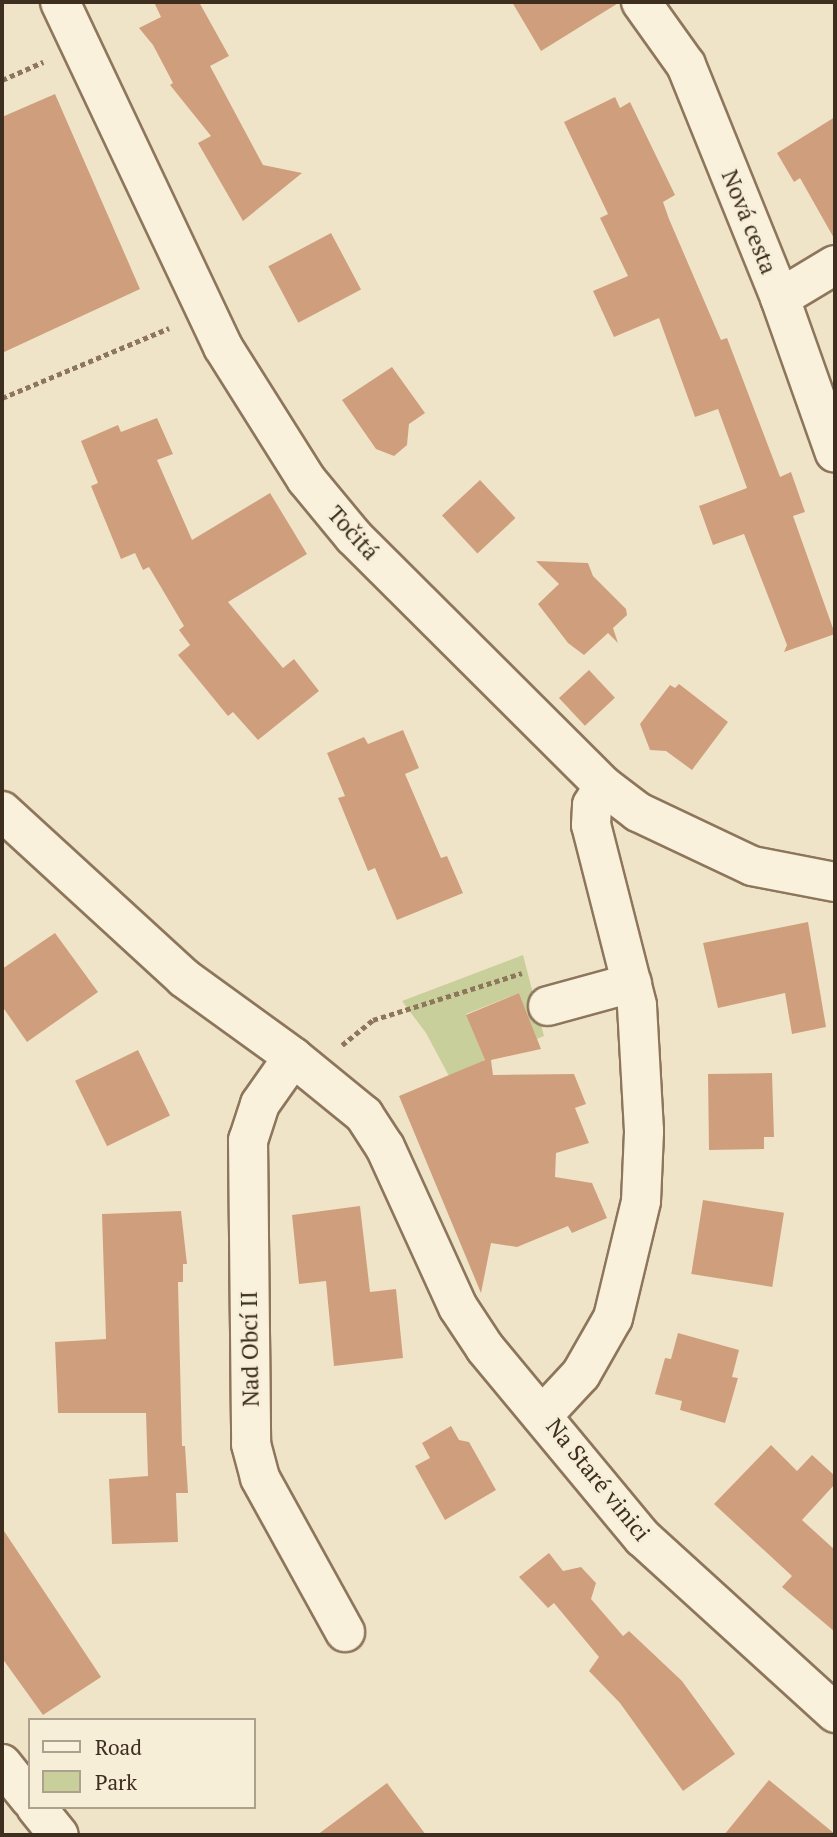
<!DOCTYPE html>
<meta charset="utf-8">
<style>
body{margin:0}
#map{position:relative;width:837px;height:1837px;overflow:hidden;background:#f0e4c8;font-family:"PT Serif",serif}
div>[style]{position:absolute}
.green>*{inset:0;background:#c9cf9b}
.building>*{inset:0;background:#cf9f7d;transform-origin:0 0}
.path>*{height:4.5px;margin-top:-2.25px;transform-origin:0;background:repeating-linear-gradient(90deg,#8d765c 0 5px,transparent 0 8.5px)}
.roads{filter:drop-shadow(2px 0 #8d765c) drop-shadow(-2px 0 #8d765c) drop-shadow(0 2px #8d765c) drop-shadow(0 -2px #8d765c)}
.minor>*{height:38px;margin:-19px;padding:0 19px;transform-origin:19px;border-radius:19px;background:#faf1dc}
span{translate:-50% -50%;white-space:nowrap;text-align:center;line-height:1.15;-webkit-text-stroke:5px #f7eed8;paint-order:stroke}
.street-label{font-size:23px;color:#3d2e20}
.frame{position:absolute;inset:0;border:4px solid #3d2e20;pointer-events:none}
.legend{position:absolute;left:28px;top:1718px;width:228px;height:91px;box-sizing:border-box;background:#f7eed8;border:2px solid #ada18e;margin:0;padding:9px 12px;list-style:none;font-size:21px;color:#3d2e20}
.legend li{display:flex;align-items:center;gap:14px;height:35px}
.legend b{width:35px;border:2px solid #ada18e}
</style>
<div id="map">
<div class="green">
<div style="clip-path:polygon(523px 955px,544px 1036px,537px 1039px,519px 993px,466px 1014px,485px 1060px,449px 1076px,426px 1033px,402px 1001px)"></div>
</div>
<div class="building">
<div style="clip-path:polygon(154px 2px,199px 2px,229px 56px,210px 66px,263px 165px,302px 173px,243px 221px,198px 143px,211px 136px,170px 85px,173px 83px,153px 45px,139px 28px,161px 17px)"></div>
<div style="clip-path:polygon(512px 2px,620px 2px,541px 51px)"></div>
<div style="clip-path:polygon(55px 94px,140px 289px,2px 353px,2px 117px)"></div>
<div style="clip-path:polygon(615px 97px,620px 108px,630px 102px,675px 195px,663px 202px,669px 219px,721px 340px,727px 338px,780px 477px,791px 472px,805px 512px,793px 516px,835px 634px,784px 652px,787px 645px,744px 534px,713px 545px,699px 506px,747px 488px,718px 409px,695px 417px,659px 318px,614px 337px,593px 291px,628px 276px,600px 218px,608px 214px,564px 122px)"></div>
<div style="clip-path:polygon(835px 117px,835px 240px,800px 178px,794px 182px,777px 153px)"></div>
<div style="left:331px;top:233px;width:64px;height:71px;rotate:62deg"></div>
<div style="clip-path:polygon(392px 367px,425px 413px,409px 424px,407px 445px,394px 456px,376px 449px,342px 400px)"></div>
<div style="clip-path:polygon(157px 418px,173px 454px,157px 460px,192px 540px,270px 493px,307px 554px,228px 602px,283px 668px,294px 659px,319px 691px,258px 740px,233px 712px,228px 716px,178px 655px,190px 645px,179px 630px,184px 626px,149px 567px,143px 570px,135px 553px,121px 559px,91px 486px,98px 483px,81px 441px,118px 425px,121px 432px)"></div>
<div style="left:480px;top:480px;width:52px;height:52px;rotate:47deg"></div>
<div style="clip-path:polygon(536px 561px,588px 563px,593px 576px,626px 609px,627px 615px,613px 628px,618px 643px,608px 633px,584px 655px,568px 643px,538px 604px,559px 584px)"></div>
<div style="left:589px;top:670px;width:38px;height:41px;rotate:47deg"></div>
<div style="clip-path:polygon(679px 684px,728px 722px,692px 770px,666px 751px,650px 750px,640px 724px,670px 685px,675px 688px)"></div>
<div style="clip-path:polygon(403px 730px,419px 768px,405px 774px,441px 858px,447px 856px,463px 893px,397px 920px,375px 868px,368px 871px,338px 798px,345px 796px,327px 753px,364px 737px,368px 744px)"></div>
<div style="clip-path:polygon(808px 922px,826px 1027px,792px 1034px,785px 993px,718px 1008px,703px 943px)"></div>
<div style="clip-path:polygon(55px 933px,98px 992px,27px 1042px,2px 1006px,2px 969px)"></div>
<div style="clip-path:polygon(519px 993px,541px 1049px,491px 1060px,493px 1075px,574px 1074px,586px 1104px,575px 1108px,589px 1143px,556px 1153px,555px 1177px,592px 1183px,607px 1218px,572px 1233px,568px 1226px,517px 1247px,491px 1243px,481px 1293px,399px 1096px,485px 1060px,466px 1015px)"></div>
<div style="left:138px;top:1050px;width:73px;height:70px;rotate:64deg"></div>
<div style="clip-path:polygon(772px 1073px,774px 1137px,764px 1137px,764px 1149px,709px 1150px,708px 1074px)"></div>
<div style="left:703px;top:1200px;width:82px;height:75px;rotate:9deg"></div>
<div style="clip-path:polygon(360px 1206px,370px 1292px,396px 1289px,403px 1358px,334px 1366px,326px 1281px,299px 1284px,292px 1215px)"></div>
<div style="clip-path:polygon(181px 1211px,187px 1264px,183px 1264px,183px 1282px,178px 1282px,182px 1446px,185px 1446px,188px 1493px,176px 1493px,178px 1542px,112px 1544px,109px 1479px,148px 1476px,146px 1413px,58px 1413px,55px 1342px,106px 1339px,102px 1214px)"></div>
<div style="clip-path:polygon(678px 1333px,739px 1350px,732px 1377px,738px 1378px,725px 1423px,680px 1410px,682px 1401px,655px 1394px,665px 1358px,671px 1359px)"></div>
<div style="clip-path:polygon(451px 1426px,459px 1440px,469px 1442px,496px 1490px,445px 1520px,415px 1466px,430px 1458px,422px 1443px)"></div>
<div style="clip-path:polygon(771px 1445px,797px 1471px,812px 1455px,835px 1476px,835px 1484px,802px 1520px,835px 1550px,835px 1632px,782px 1587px,792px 1576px,714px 1504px)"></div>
<div style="clip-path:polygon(2px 1528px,101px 1677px,43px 1715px,2px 1658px)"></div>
<div style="clip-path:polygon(549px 1553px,563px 1571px,581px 1567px,596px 1583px,591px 1599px,623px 1636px,629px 1631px,682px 1681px,735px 1754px,683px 1791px,620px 1703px,589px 1671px,599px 1657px,554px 1603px,548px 1608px,519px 1577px)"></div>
<div style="clip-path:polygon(769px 1780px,835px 1834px,835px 1835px,724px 1835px)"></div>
<div style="clip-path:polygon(387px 1783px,426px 1835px,317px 1835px)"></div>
</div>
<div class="path">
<div style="left:2px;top:80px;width:45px;rotate:-23.7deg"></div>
<div style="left:2px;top:398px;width:181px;rotate:-22.7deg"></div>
<div style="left:342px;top:1045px;width:40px;rotate:-39deg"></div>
<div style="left:373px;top:1020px;width:156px;rotate:-17.5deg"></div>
</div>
<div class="roads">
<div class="minor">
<div style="left:60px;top:2px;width:382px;rotate:64.7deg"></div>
<div style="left:223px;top:347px;width:156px;rotate:57.8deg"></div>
<div style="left:306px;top:479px;width:75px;rotate:50.4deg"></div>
<div style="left:354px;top:537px;width:353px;rotate:44.9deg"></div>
<div style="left:604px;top:786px;width:43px;rotate:37.4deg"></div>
<div style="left:638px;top:812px;width:126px;rotate:25.3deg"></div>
<div style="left:752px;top:866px;width:85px;rotate:10.9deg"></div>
<div style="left:641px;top:2px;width:77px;rotate:54.5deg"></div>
<div style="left:686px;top:65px;width:251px;rotate:68deg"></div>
<div style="left:780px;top:298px;width:164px;rotate:70.5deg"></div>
<div style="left:780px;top:298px;width:64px;rotate:-31deg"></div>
<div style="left:2px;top:811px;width:247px;rotate:42.5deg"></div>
<div style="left:184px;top:978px;width:135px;rotate:35.9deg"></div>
<div style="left:293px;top:1057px;width:92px;rotate:39.2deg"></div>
<div style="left:364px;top:1115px;width:38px;rotate:57deg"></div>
<div style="left:385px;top:1147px;width:176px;rotate:65.5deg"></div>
<div style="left:458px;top:1307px;width:49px;rotate:56.6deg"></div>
<div style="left:485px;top:1348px;width:247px;rotate:50.3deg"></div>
<div style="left:643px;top:1538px;width:260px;rotate:42.3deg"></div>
<div style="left:548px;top:1006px;width:87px;rotate:-15.3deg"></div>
<div style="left:293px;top:1057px;width:57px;rotate:125.1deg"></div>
<div style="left:260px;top:1104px;width:38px;rotate:108deg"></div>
<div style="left:248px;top:1140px;width:304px;rotate:89.4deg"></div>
<div style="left:251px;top:1444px;width:35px;rotate:75deg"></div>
<div style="left:260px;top:1478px;width:176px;rotate:61.1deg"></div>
<div style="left:542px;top:1416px;width:57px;rotate:-47.1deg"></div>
<div style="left:581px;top:1374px;width:64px;rotate:-60.3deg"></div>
<div style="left:613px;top:1318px;width:120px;rotate:-76.5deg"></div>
<div style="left:641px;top:1201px;width:70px;rotate:-87.5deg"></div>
<div style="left:644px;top:1131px;width:126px;rotate:-93.2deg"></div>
<div style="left:637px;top:1005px;width:186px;rotate:-104.3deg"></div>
<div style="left:591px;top:825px;width:20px;rotate:-87deg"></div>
<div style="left:592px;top:805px;width:22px;rotate:-58deg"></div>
<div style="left:2px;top:1764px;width:45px;rotate:51.3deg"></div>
<div style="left:36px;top:1807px;width:36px;rotate:51deg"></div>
</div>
</div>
<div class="street-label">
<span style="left:749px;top:222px;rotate:68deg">Nová cesta</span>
<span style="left:353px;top:533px;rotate:48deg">Točitá</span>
<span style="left:250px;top:1349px;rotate:-91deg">Nad Obcí II</span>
<span style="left:598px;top:1480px;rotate:51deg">Na Staré vinici</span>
</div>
<div class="frame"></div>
<ul class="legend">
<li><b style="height:9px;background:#faf1dc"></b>Road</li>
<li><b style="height:19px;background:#c9cf9b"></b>Park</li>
</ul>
</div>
